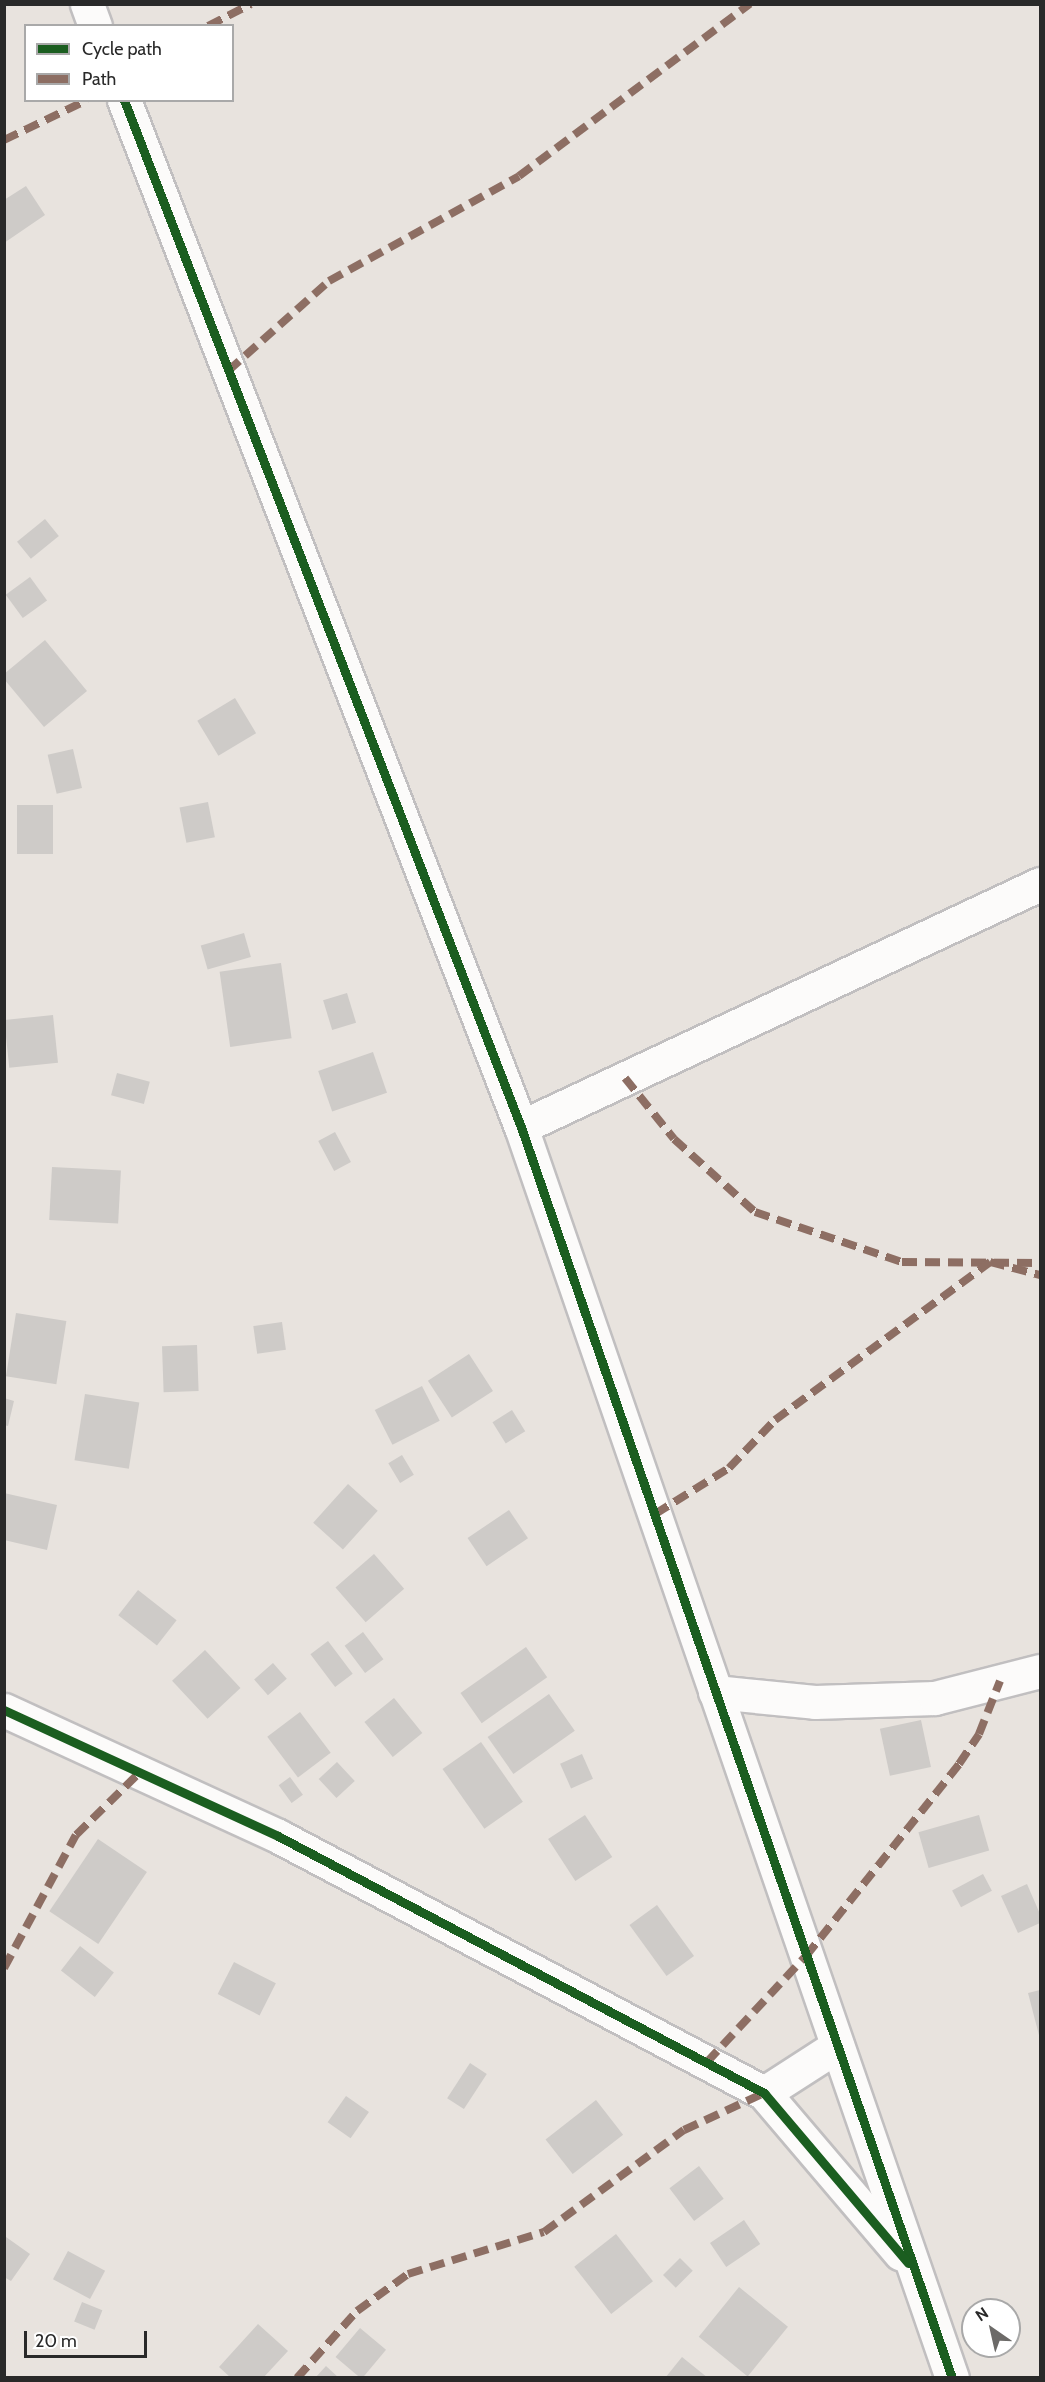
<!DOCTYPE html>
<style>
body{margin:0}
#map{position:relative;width:1045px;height:2382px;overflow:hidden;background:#e8e3de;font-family:Cabin,sans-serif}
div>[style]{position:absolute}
.building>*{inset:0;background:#cecbc8;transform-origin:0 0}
.roads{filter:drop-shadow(2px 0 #c1bfc0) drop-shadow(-2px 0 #c1bfc0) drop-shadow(0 2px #c1bfc0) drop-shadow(0 -2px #c1bfc0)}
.minor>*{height:33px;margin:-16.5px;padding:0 16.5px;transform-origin:16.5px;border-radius:16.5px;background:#fcfbfa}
.quiet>*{height:8px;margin-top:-4px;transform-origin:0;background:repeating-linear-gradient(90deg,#8d6e63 0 15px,transparent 0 23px)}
.cycleway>*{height:9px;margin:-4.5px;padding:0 4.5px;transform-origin:4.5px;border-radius:4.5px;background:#1b5e20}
span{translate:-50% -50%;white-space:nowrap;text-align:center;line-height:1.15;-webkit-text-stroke:5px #fff;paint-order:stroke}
.frame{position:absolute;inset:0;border:6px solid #292929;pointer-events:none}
.legend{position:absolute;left:24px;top:24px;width:210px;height:78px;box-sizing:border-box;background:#fff;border:2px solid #a9a9a9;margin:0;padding:8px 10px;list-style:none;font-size:18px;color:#292929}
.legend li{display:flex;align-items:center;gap:12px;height:30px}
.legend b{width:30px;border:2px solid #a9a9a9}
.north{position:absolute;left:961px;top:2298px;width:60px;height:60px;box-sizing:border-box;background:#fff;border:2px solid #a9a9a9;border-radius:50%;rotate:326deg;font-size:16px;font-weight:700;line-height:24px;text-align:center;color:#292929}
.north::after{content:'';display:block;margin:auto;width:21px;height:27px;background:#6c6a68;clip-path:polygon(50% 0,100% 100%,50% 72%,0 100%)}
.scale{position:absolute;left:24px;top:2331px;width:123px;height:27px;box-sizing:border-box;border:3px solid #292929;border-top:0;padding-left:8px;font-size:18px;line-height:21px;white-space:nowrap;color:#292929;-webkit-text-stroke:4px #fff;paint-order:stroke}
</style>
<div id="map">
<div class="building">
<div style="clip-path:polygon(26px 186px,45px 215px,4px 243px,4px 200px)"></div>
<div style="left:45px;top:519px;width:22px;height:36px;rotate:51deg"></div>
<div style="left:30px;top:577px;width:29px;height:30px;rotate:54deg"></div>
<div style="clip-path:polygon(45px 640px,87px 691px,44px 727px,4px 679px,4px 674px)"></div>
<div style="left:235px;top:698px;width:41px;height:44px;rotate:59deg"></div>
<div style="left:73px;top:749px;width:40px;height:26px;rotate:77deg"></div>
<div style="left:208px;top:802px;width:36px;height:29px;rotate:79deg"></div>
<div style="left:17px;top:805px;width:36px;height:49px"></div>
<div style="left:244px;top:933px;width:25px;height:45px;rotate:74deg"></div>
<div style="left:281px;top:963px;width:76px;height:62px;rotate:82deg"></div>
<div style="left:347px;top:993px;width:31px;height:25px;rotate:73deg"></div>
<div style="left:53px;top:1015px;width:48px;height:49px;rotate:84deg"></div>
<div style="left:373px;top:1052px;width:43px;height:58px;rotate:71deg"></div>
<div style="left:117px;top:1073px;width:34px;height:23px;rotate:15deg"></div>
<div style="left:335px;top:1132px;width:34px;height:19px;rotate:62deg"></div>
<div style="left:52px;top:1167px;width:69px;height:53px;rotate:3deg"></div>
<div style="left:16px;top:1313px;width:51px;height:64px;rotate:9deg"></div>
<div style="left:282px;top:1322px;width:28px;height:29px;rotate:82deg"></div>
<div style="left:197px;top:1345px;width:46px;height:35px;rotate:88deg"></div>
<div style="left:469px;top:1354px;width:44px;height:49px;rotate:57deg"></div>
<div style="left:422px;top:1386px;width:39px;height:53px;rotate:63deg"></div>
<div style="left:85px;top:1394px;width:55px;height:67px;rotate:9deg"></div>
<div style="clip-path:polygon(4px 1398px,14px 1401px,8px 1426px,4px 1425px)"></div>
<div style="left:512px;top:1410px;width:25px;height:23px;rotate:58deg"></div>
<div style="left:402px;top:1455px;width:23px;height:16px;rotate:59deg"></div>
<div style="left:348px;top:1484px;width:40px;height:52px;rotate:42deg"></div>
<div style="clip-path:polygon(4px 1493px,57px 1505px,47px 1550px,4px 1540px)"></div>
<div style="left:509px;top:1510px;width:34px;height:50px;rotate:56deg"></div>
<div style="left:374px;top:1554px;width:46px;height:51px;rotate:49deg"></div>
<div style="left:138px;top:1590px;width:49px;height:32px;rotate:38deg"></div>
<div style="left:363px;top:1632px;width:34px;height:23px;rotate:53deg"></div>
<div style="left:328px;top:1641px;width:41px;height:22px;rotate:53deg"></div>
<div style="left:526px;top:1647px;width:37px;height:80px;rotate:55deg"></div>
<div style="left:205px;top:1650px;width:52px;height:45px;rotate:47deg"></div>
<div style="left:273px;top:1663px;width:21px;height:25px;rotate:49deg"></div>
<div style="left:549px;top:1694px;width:45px;height:75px;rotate:55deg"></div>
<div style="left:394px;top:1698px;width:45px;height:38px;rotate:51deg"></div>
<div style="left:300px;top:1712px;width:51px;height:41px;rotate:53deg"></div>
<div style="left:921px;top:1720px;width:48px;height:42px;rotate:78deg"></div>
<div style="left:481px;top:1742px;width:73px;height:47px;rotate:55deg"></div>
<div style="left:582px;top:1754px;width:27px;height:24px;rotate:66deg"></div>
<div style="left:337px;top:1762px;width:26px;height:25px;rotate:47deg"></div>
<div style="left:290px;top:1777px;width:22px;height:14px;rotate:54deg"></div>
<div style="left:585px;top:1815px;width:50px;height:44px;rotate:57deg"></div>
<div style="left:979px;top:1815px;width:37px;height:63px;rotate:74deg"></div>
<div style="left:98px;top:1839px;width:59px;height:87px;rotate:34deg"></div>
<div style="left:983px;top:1874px;width:19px;height:35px;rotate:62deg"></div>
<div style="clip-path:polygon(1027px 1884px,1040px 1914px,1040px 1923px,1018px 1933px,1001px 1896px)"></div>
<div style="left:657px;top:1905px;width:63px;height:34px;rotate:54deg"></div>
<div style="left:80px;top:1946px;width:43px;height:31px;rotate:38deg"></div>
<div style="left:234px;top:1962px;width:47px;height:36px;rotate:27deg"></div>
<div style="clip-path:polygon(1040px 1990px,1040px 2039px,1028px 1993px)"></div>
<div style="left:470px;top:2063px;width:20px;height:42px;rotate:33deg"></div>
<div style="left:346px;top:2096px;width:28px;height:32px;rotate:35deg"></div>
<div style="left:596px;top:2100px;width:44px;height:64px;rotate:52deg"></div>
<div style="left:699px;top:2166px;width:41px;height:37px;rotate:53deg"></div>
<div style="left:744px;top:2220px;width:29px;height:41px;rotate:56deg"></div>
<div style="left:616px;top:2234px;width:60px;height:53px;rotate:52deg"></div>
<div style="clip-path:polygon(6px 2237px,30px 2254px,11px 2281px,4px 2277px)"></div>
<div style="left:68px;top:2251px;width:42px;height:32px;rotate:28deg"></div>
<div style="left:680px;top:2258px;width:18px;height:24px;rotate:45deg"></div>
<div style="left:739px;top:2287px;width:63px;height:64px;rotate:39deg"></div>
<div style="left:82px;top:2302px;width:22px;height:21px;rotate:22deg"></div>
<div style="clip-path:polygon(258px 2324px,288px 2351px,263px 2378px,231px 2378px,219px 2367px)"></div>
<div style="left:360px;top:2328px;width:34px;height:38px;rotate:40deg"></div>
<div style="clip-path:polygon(682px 2357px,708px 2378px,665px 2378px)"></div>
<div style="clip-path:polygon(326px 2366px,339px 2378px,315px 2378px)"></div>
</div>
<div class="roads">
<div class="minor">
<div style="left:87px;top:4px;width:23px;rotate:70deg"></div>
<div style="left:124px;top:100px;width:1101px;rotate:68.87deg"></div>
<div style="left:521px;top:1127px;width:1323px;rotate:70.99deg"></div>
<div style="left:521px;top:1127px;width:573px;rotate:-25.09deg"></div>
<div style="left:715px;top:1692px;width:100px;rotate:5.7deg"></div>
<div style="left:815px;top:1702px;width:120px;rotate:-1.9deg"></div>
<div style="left:935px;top:1698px;width:108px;rotate:-14.4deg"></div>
<div style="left:4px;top:1710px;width:302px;rotate:24.7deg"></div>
<div style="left:278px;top:1836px;width:550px;rotate:27.87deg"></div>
<div style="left:764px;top:2093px;width:211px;rotate:49.6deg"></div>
<div style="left:764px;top:2093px;width:87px;rotate:-32.8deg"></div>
</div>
</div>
<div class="quiet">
<div style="left:208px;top:26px;width:48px;rotate:-27.1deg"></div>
<div style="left:4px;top:140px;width:92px;rotate:-25.7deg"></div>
<div style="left:228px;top:371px;width:135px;rotate:-41.7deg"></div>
<div style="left:329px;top:281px;width:217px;rotate:-28.9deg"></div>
<div style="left:519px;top:176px;width:288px;rotate:-36.7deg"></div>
<div style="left:625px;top:1078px;width:78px;rotate:51.2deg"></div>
<div style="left:674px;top:1139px;width:109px;rotate:42deg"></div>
<div style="left:755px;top:1212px;width:155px;rotate:18.8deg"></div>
<div style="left:902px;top:1262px;width:138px;rotate:0.4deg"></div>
<div style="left:655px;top:1514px;width:87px;rotate:-31.9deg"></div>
<div style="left:729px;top:1468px;width:66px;rotate:-46.2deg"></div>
<div style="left:775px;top:1420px;width:267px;rotate:-36.3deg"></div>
<div style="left:990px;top:1262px;width:52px;rotate:14.6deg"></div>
<div style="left:4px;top:1968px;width:151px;rotate:-61.6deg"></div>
<div style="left:76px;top:1835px;width:90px;rotate:-44.5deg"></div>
<div style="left:707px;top:2062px;width:145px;rotate:-47deg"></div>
<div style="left:806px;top:1956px;width:246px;rotate:-51.4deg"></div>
<div style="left:959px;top:1764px;width:36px;rotate:-56deg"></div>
<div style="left:979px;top:1734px;width:57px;rotate:-68.4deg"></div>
<div style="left:297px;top:2378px;width:90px;rotate:-48.2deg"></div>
<div style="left:357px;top:2311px;width:63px;rotate:-36deg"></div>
<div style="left:408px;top:2274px;width:142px;rotate:-17.2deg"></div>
<div style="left:544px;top:2232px;width:173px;rotate:-36.1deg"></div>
<div style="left:684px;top:2130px;width:88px;rotate:-24.8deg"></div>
</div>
<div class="cycleway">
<div style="left:124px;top:100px;width:1101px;rotate:68.87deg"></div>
<div style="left:521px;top:1127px;width:1323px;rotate:70.99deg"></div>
<div style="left:4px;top:1710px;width:302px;rotate:24.7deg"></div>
<div style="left:278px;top:1836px;width:550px;rotate:27.87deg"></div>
<div style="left:764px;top:2093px;width:223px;rotate:49.7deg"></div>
</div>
<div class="frame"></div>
<ul class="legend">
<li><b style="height:8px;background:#1b5e20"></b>Cycle path</li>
<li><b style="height:8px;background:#8d6e63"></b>Path</li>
</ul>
<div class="north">N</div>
<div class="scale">20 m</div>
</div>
